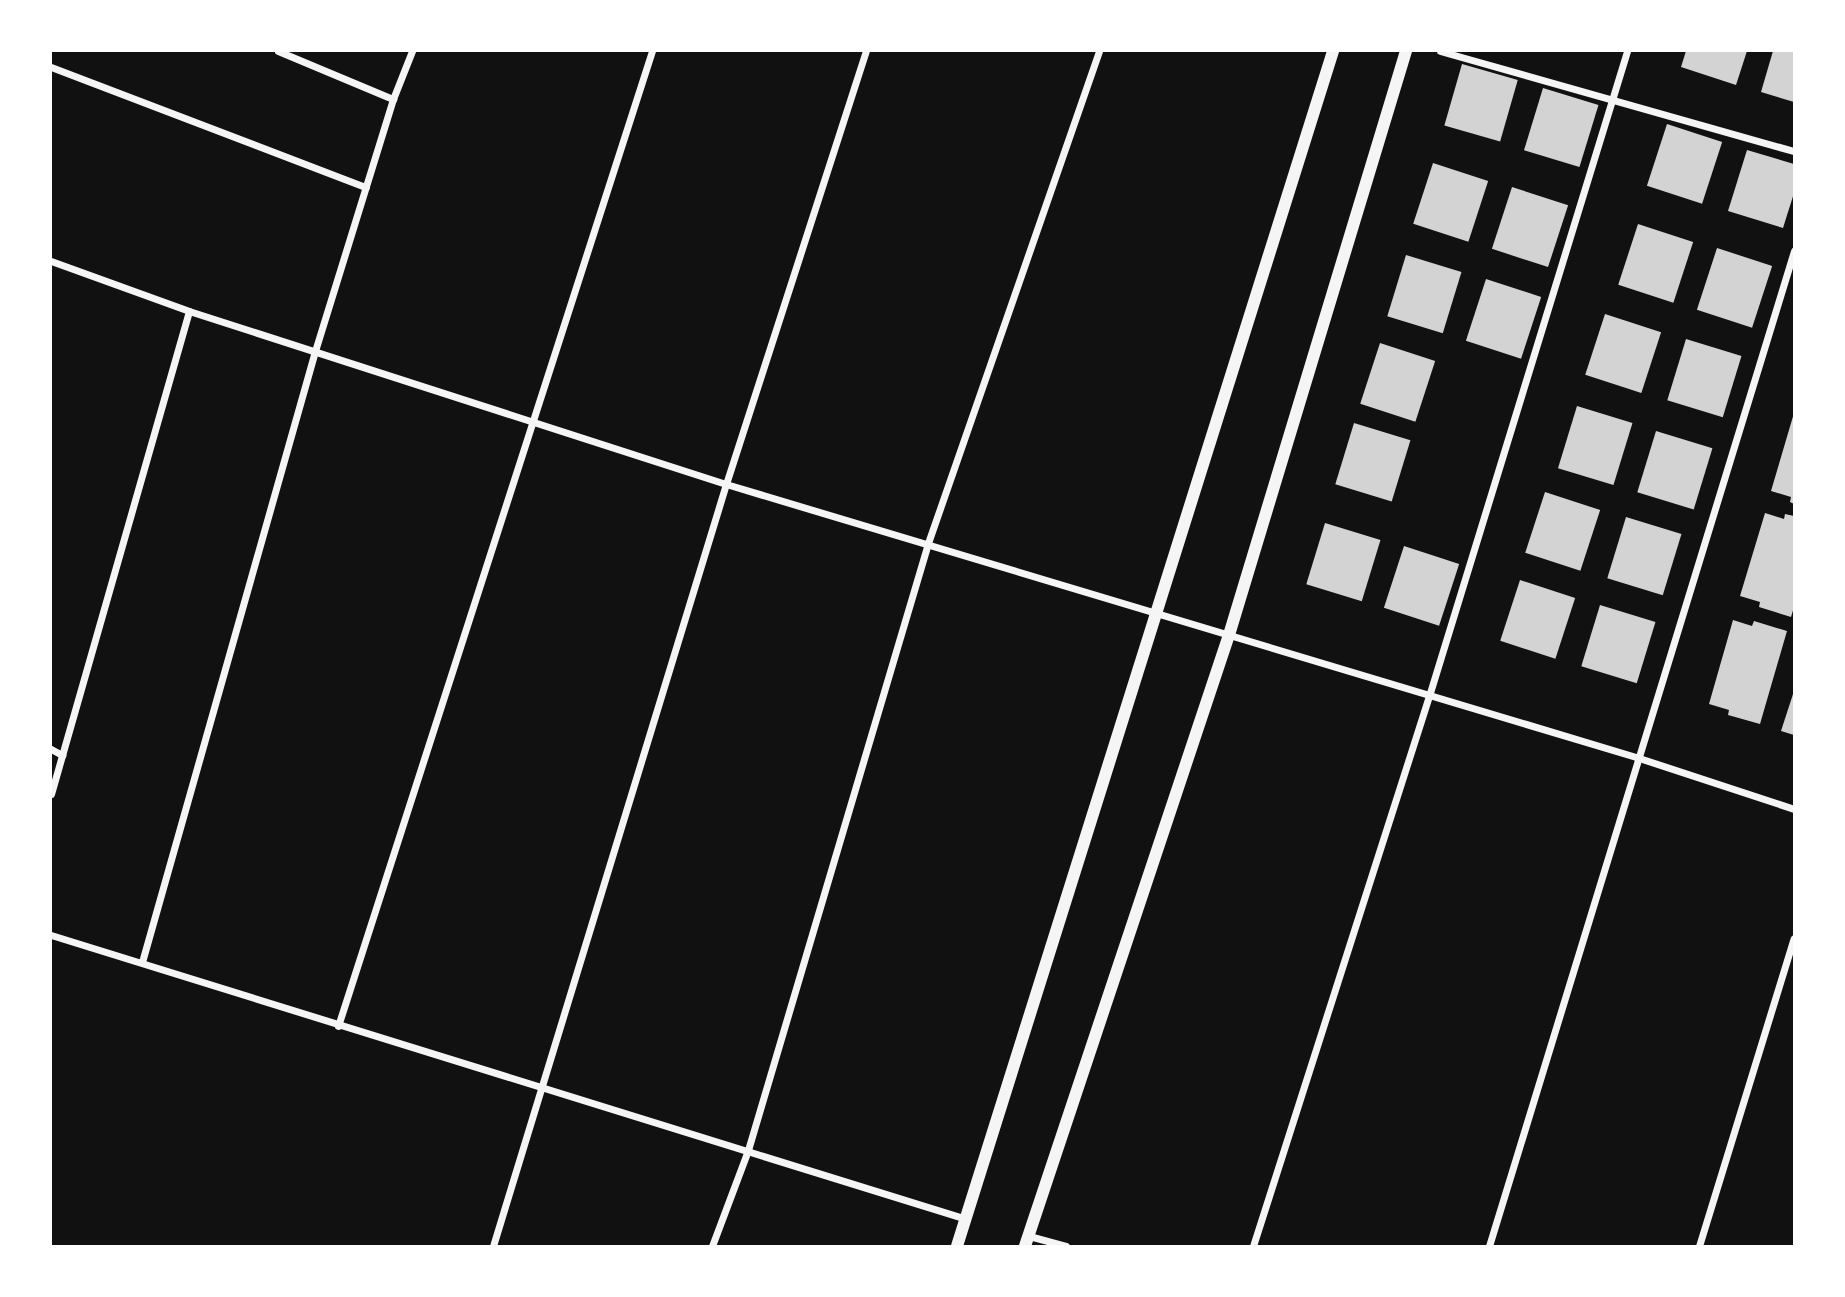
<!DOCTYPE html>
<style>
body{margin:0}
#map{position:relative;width:1845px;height:1297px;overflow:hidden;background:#111;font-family:"Archivo Narrow",sans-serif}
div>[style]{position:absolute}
.building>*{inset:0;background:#d3d3d3;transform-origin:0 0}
.minor>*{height:7px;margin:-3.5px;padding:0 3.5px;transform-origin:3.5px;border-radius:3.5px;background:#f5f5f5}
.tertiary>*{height:12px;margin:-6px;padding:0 6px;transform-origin:6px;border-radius:6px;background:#f5f5f5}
span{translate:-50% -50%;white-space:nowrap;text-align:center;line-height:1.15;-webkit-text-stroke:5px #fff;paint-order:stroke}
.frame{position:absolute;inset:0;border:52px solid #fff;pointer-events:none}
</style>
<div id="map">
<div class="building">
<div style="clip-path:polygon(1686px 51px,1747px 51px,1736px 85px,1681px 67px)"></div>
<div style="clip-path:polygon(1773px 51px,1794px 51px,1794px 102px,1761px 92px)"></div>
<div style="left:1462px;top:64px;width:58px;height:64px;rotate:16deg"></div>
<div style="left:1543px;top:88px;width:58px;height:65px;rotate:17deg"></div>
<div style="left:1667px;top:124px;width:58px;height:65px;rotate:18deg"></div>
<div style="clip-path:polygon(1747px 150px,1794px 164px,1794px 193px,1783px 228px,1728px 211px)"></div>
<div style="left:1433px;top:163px;width:58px;height:64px;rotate:18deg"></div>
<div style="left:1512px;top:187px;width:59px;height:65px;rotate:18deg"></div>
<div style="left:1638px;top:224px;width:58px;height:64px;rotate:18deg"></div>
<div style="left:1717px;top:248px;width:58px;height:65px;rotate:18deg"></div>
<div style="left:1406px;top:255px;width:58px;height:64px;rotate:17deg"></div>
<div style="left:1486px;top:279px;width:58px;height:65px;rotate:18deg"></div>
<div style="left:1605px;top:314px;width:59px;height:64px;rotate:18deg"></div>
<div style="left:1686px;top:339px;width:58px;height:64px;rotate:17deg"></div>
<div style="left:1380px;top:343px;width:58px;height:64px;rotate:18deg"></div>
<div style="left:1577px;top:406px;width:58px;height:65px;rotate:17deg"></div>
<div style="clip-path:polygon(1794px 413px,1794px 504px,1790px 502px,1791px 497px,1771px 491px)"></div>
<div style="left:1354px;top:423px;width:59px;height:64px;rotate:17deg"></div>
<div style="left:1656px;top:431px;width:59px;height:64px;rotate:17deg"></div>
<div style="left:1545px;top:492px;width:58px;height:64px;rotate:18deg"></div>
<div style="clip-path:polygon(1765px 513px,1784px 519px,1785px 514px,1794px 516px,1794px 607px,1791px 617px,1759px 607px,1760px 602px,1740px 596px)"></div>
<div style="left:1626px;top:517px;width:58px;height:64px;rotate:17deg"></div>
<div style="left:1325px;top:523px;width:58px;height:64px;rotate:17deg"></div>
<div style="left:1404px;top:546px;width:58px;height:65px;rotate:18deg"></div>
<div style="left:1520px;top:580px;width:58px;height:64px;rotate:18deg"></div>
<div style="left:1600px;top:605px;width:58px;height:64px;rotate:17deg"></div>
<div style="clip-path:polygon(1733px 620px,1752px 626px,1754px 621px,1787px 631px,1760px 724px,1728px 715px,1729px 710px,1709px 704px)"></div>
<div style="clip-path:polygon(1794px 691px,1794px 735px,1781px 731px)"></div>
</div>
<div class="minor">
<div style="left:278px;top:51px;width:125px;rotate:22.7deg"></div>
<div style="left:1440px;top:51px;width:368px;rotate:15.8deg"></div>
<div style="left:51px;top:67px;width:337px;rotate:20.9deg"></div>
<div style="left:51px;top:261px;width:147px;rotate:19.9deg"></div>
<div style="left:189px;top:311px;width:564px;rotate:17.86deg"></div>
<div style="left:726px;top:484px;width:950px;rotate:16.7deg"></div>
<div style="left:1636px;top:757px;width:166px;rotate:18.2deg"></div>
<div style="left:51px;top:749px;width:13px;rotate:29deg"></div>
<div style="left:51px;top:794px;width:502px;rotate:-74.05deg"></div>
<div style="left:51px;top:935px;width:958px;rotate:17.24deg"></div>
<div style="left:142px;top:962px;width:635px;rotate:-74.19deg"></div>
<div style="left:315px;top:351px;width:264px;rotate:-72.8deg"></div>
<div style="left:393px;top:99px;width:52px;rotate:-68.4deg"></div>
<div style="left:338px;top:1026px;width:1024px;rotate:-72.15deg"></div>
<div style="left:1029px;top:1236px;width:38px;rotate:15deg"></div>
<div style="left:493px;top:1246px;width:797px;rotate:-73deg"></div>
<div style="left:726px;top:484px;width:455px;rotate:-72.1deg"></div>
<div style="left:712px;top:1246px;width:103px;rotate:-69.4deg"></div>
<div style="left:748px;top:1150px;width:633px;rotate:-73.48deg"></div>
<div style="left:928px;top:543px;width:521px;rotate:-70.83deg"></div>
<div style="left:1253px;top:1246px;width:577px;rotate:-72.26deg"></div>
<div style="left:1429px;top:696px;width:675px;rotate:-72.93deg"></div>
<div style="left:1489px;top:1246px;width:1041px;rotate:-72.96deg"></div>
<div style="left:1699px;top:1246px;width:322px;rotate:-72.9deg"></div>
</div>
<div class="tertiary">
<div style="left:957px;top:1246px;width:1253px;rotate:-72.53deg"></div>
<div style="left:1025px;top:1246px;width:644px;rotate:-71.54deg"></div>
<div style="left:1229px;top:635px;width:610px;rotate:-73.14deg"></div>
</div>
<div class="frame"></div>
</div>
